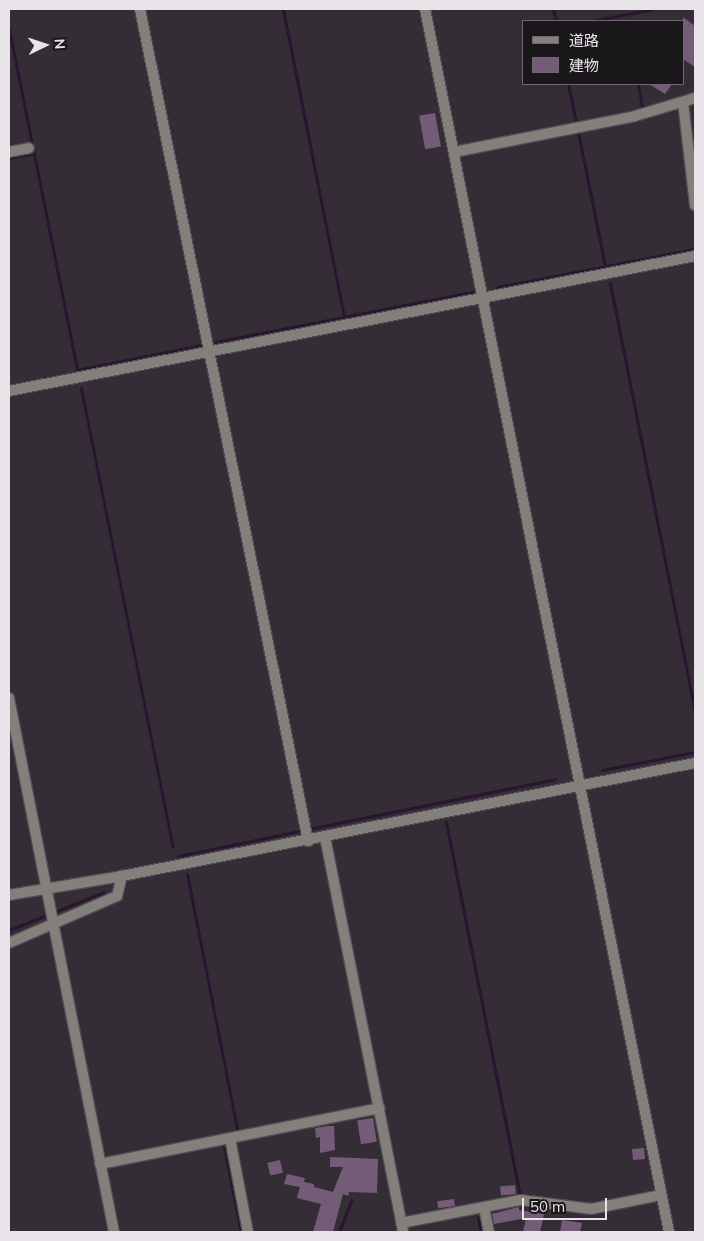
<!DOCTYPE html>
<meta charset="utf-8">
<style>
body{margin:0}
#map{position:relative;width:704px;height:1241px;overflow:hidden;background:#352d36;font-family:Mulish,"Noto Sans JP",sans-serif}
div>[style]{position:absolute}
.stream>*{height:3px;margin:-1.5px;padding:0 1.5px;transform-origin:1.5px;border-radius:1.5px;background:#2a152e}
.building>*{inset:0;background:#745c79;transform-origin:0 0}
.roads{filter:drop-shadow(1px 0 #524a53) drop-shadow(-1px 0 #524a53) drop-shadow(0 1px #524a53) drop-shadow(0 -1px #524a53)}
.minor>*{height:10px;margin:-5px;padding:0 5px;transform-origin:5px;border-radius:5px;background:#83807b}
.tertiary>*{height:10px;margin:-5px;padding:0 5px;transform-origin:5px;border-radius:5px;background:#83807b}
span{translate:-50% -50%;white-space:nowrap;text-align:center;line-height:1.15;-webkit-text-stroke:4.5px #1a171b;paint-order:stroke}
.frame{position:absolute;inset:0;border:10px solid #e9e4ea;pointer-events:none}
.legend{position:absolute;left:522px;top:20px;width:162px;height:65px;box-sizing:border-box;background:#1a171b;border:1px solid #6d696e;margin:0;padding:6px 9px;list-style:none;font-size:15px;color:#e9e4ea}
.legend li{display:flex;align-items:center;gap:10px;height:25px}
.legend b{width:25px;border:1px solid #6d696e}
.north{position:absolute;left:20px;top:20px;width:50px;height:50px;-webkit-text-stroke:4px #1a171b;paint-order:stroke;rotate:86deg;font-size:14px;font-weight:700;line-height:20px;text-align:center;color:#e9e4ea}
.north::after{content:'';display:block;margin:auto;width:18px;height:22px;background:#e9e4ea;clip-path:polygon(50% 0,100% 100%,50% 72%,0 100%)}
.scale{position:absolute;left:522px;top:1198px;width:85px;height:22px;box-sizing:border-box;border:2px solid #e9e4ea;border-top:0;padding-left:6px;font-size:15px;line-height:18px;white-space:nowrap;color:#e9e4ea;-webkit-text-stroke:4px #1a171b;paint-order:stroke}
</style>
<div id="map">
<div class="stream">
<div style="left:283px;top:9px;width:314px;rotate:78.8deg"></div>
<div style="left:553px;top:9px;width:12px;rotate:76deg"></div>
<div style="left:591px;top:21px;width:63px;rotate:-11deg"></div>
<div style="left:9px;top:29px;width:348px;rotate:78.7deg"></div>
<div style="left:568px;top:84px;width:38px;rotate:78deg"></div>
<div style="left:638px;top:84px;width:22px;rotate:80deg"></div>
<div style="left:578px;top:132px;width:137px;rotate:78.6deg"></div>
<div style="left:9px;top:158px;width:25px;rotate:-11deg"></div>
<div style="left:610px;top:283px;width:439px;rotate:78.8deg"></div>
<div style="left:497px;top:287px;width:201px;rotate:-10.9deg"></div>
<div style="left:215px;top:342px;width:263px;rotate:-11deg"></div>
<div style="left:77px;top:370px;width:126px;rotate:-11.4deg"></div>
<div style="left:81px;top:388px;width:468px;rotate:78.7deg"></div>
<div style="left:602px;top:770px;width:95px;rotate:-11deg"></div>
<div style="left:446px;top:822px;width:380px;rotate:78.8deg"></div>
<div style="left:308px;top:829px;width:252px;rotate:-11.4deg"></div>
<div style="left:178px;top:856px;width:124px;rotate:-11.7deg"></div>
<div style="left:187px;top:874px;width:261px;rotate:78.9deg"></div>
<div style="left:9px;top:930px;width:102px;rotate:-21.8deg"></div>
<div style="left:224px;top:1147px;width:87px;rotate:78.7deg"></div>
<div style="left:478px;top:1217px;width:15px;rotate:79deg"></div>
<div style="left:339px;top:1232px;width:34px;rotate:-69deg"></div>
</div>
<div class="building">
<div style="clip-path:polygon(683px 17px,695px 26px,695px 67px,683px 59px)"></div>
<div style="clip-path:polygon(649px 84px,672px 84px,665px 94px)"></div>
<div style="left:435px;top:113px;width:34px;height:16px;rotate:80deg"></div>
<div style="left:373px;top:1118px;width:24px;height:16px;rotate:81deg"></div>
<div style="clip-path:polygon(329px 1126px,334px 1126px,335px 1150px,320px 1153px,320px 1137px,316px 1138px,315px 1128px)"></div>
<div style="left:644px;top:1148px;width:11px;height:12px;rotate:85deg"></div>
<div style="clip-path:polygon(330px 1157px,378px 1159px,377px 1193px,349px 1192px,348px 1196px,343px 1194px,333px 1232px,313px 1232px,321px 1204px,297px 1198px,300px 1187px,284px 1184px,287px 1174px,305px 1178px,304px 1182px,314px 1184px,314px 1187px,333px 1192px,343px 1167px,330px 1167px)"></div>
<div style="left:280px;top:1160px;width:13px;height:13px;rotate:77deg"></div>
<div style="left:515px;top:1185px;width:9px;height:15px;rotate:84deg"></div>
<div style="left:454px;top:1199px;width:7px;height:17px;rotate:82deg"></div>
<div style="clip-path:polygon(519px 1207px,519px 1210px,544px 1214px,540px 1232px,523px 1232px,526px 1218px,494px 1224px,492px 1214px)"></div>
<div style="clip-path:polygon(562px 1220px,582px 1223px,580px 1232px,560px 1232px)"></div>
</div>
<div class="roads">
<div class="minor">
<div style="left:140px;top:9px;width:849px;rotate:78.58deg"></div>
<div style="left:683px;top:102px;width:104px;rotate:83.4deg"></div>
<div style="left:9px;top:152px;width:20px;rotate:-11deg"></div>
<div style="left:454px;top:152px;width:185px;rotate:-11.2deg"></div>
<div style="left:635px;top:116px;width:63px;rotate:-16.7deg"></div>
<div style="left:9px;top:391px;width:699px;rotate:-11.13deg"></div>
<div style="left:9px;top:698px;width:544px;rotate:78.88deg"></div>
<div style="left:325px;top:837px;width:403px;rotate:78.8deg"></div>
<div style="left:9px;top:943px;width:118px;rotate:-23.5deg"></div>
<div style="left:117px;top:896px;width:21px;rotate:-76deg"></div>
<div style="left:230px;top:1138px;width:96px;rotate:79.2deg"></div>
<div style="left:100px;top:1164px;width:285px;rotate:-11.3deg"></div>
<div style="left:484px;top:1207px;width:25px;rotate:79deg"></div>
<div style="left:401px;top:1223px;width:122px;rotate:-10.9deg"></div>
<div style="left:521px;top:1200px;width:71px;rotate:7.3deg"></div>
<div style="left:591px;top:1209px;width:71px;rotate:-11.3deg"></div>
</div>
<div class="tertiary">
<div style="left:425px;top:9px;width:1247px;rotate:78.72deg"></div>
<div style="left:9px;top:895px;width:115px;rotate:-9.5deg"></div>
<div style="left:122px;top:876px;width:584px;rotate:-11.16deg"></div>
</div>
</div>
<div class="frame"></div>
<ul class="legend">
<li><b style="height:6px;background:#83807b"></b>道路</li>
<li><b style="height:14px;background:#745c79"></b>建物</li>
</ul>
<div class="north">N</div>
<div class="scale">50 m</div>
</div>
